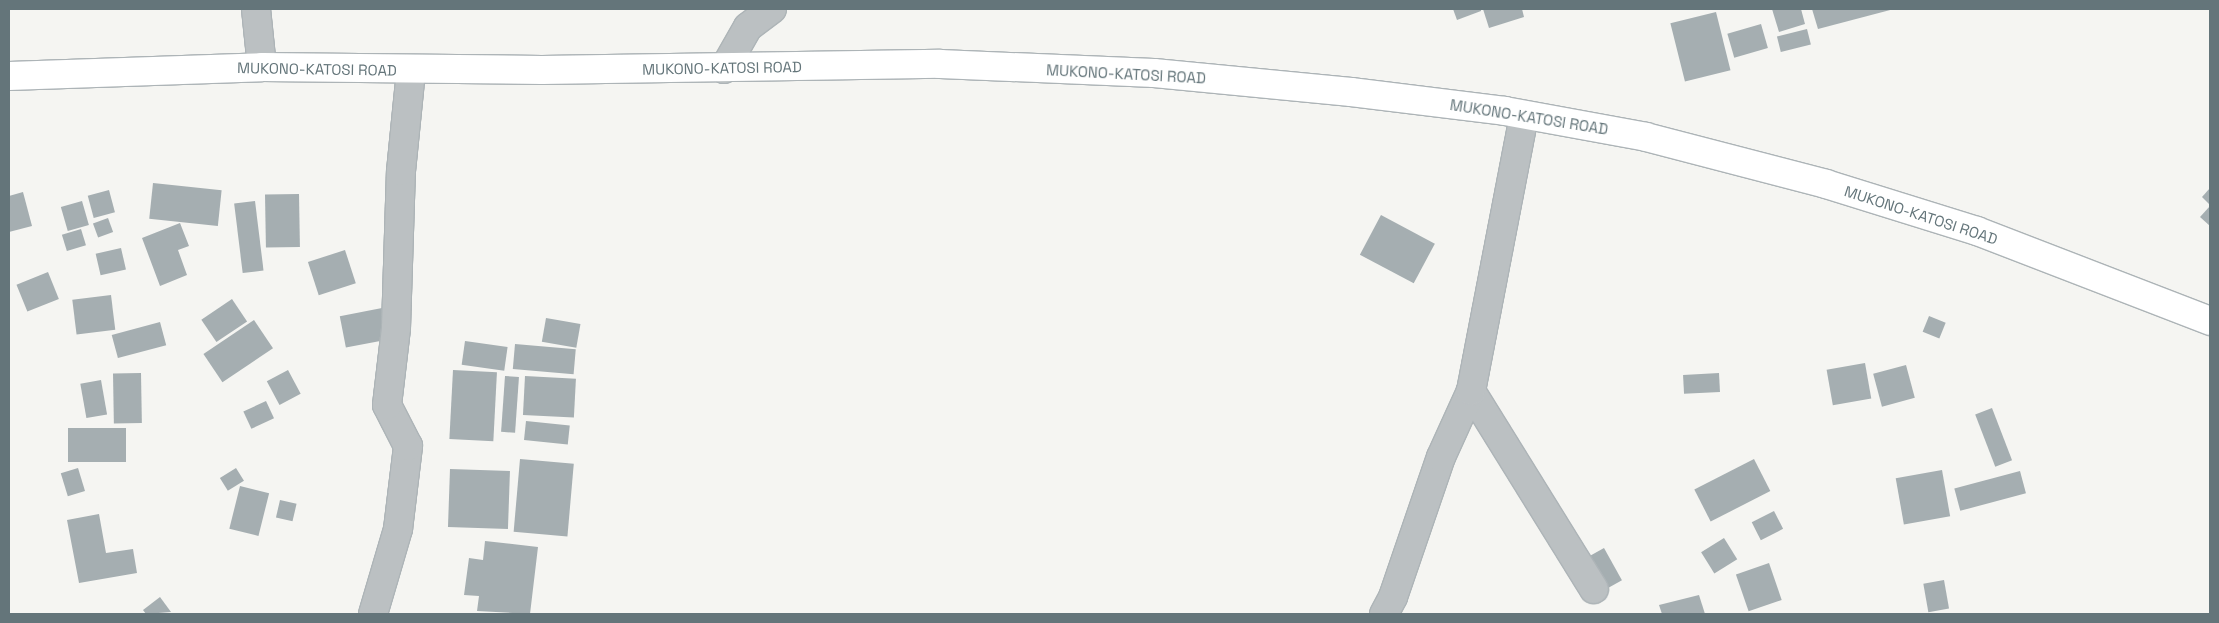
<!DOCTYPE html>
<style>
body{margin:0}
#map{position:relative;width:2219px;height:623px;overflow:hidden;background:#f5f5f2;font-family:"Space Grotesk",sans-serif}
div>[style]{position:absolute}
.building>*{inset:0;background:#a5aeb1;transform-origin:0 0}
.roads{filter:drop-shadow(1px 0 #adb4b7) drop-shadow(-1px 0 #adb4b7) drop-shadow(0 1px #adb4b7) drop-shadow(0 -1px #adb4b7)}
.minor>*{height:28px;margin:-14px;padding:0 14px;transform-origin:14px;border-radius:14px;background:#bbc0c2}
.secondary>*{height:28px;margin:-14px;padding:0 14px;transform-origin:14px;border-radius:14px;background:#fff}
span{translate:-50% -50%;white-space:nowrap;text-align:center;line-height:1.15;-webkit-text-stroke:5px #fff;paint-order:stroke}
.street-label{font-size:15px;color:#64757a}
.frame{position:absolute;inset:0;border:10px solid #64757a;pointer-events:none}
</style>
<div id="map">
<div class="building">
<div style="clip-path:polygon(1453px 9px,1481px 9px,1481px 11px,1457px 20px)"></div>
<div style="clip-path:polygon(1483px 9px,1522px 9px,1524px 17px,1489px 28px)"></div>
<div style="clip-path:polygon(1772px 9px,1801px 9px,1805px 24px,1779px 32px)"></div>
<div style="clip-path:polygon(1812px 9px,1894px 9px,1818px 29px)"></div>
<div style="left:1716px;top:12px;width:60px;height:47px;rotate:76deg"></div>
<div style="left:1761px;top:24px;width:25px;height:35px;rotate:74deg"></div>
<div style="left:1807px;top:29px;width:16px;height:31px;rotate:76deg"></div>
<div style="left:153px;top:183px;width:69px;height:36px;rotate:6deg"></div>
<div style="clip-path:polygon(2210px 188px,2210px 205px,2202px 197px)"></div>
<div style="left:109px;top:190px;width:23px;height:22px;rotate:75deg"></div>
<div style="clip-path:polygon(23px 192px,32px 226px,9px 232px,9px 196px)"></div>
<div style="left:299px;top:194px;width:53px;height:34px;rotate:89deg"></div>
<div style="left:82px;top:201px;width:25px;height:22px;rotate:74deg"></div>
<div style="left:255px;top:201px;width:70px;height:21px;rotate:83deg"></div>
<div style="clip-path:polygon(2210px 206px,2210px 226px,2200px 217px)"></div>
<div style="left:1381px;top:215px;width:61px;height:45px;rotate:28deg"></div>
<div style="left:108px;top:218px;width:15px;height:16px;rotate:70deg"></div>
<div style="clip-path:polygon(180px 223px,189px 246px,178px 250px,187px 275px,160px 286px,142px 238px)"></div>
<div style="left:81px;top:229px;width:17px;height:20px;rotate:73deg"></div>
<div style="left:121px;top:248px;width:22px;height:26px;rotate:77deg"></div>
<div style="left:345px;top:250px;width:35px;height:39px;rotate:72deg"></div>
<div style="left:48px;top:272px;width:29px;height:34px;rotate:68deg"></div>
<div style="left:111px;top:295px;width:35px;height:39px;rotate:83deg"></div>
<div style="left:232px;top:299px;width:27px;height:37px;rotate:56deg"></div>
<div style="left:382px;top:308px;width:32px;height:43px;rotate:79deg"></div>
<div style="left:1929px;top:316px;width:18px;height:17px;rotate:22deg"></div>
<div style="left:546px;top:318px;width:35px;height:24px;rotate:10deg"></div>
<div style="left:254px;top:320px;width:34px;height:61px;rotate:56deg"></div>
<div style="left:160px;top:322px;width:24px;height:50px;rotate:75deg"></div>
<div style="left:465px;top:341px;width:43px;height:24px;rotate:8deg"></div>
<div style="left:515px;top:344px;width:61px;height:25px;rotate:5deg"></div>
<div style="left:1865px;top:363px;width:36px;height:39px;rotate:80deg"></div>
<div style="left:1906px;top:365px;width:34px;height:34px;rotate:75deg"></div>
<div style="left:288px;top:370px;width:27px;height:24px;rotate:62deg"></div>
<div style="left:453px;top:370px;width:44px;height:69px;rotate:3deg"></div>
<div style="left:141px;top:373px;width:50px;height:28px;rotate:89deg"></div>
<div style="left:1719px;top:373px;width:19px;height:36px;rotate:87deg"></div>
<div style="left:505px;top:376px;width:14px;height:56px;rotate:4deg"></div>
<div style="left:525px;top:376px;width:51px;height:39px;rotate:3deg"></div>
<div style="left:101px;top:380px;width:35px;height:21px;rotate:80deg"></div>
<div style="left:266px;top:401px;width:19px;height:25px;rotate:65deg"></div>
<div style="left:1992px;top:408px;width:56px;height:18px;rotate:69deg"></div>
<div style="left:526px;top:421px;width:44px;height:19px;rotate:6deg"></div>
<div style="left:68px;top:428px;width:58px;height:34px"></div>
<div style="left:520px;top:459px;width:54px;height:73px;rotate:5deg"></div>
<div style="left:1754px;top:459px;width:36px;height:67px;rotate:63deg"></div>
<div style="left:78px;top:468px;width:24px;height:18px;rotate:73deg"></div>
<div style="left:236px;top:468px;width:15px;height:19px;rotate:58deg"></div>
<div style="left:450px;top:469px;width:60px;height:58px;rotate:2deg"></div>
<div style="left:1942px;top:470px;width:47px;height:47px;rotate:80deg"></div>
<div style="left:2020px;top:471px;width:23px;height:68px;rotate:75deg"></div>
<div style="left:240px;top:486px;width:30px;height:44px;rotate:14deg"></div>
<div style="left:280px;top:500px;width:17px;height:18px;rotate:13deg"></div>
<div style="left:1774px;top:511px;width:20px;height:25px;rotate:63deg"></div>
<div style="clip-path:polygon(99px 514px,106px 553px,133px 549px,137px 573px,79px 583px,67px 520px)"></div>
<div style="left:1724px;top:538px;width:25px;height:27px;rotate:58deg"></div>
<div style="clip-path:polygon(485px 541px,538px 547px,530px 614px,477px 611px,479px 596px,464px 595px,469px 558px,483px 560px)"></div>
<div style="left:1604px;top:548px;width:37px;height:21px;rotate:61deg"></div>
<div style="left:1769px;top:563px;width:39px;height:35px;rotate:71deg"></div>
<div style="left:1944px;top:580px;width:29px;height:21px;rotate:80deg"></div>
<div style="clip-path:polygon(1699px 595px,1705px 614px,1662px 614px,1659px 605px)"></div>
<div style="clip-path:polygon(160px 597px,171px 612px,146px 614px,143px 610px)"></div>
</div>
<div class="roads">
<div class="minor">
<div style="left:256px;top:9px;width:58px;rotate:84.1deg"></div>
<div style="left:724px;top:69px;width:48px;rotate:-60.3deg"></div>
<div style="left:748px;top:27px;width:30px;rotate:-37deg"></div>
<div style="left:1471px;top:391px;width:233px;rotate:58.2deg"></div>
<div style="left:373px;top:614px;width:89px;rotate:-73.6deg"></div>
<div style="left:398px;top:529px;width:84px;rotate:-83.1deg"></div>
<div style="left:408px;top:446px;width:46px;rotate:-117.1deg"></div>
<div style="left:387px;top:405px;width:78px;rotate:-83.3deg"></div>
<div style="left:396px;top:328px;width:157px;rotate:-88.2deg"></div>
<div style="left:401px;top:171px;width:101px;rotate:-84.3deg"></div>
<div style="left:1384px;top:614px;width:19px;rotate:-62deg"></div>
<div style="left:1393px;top:597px;width:148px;rotate:-71.1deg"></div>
<div style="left:1441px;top:457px;width:72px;rotate:-65.6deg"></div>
<div style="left:1471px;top:391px;width:281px;rotate:-79.1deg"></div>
</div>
<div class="secondary">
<div style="left:9px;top:76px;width:253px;rotate:-2deg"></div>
<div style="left:262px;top:67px;width:280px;rotate:0.6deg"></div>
<div style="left:542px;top:70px;width:398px;rotate:-0.9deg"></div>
<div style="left:940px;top:64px;width:214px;rotate:2.4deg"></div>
<div style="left:1154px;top:73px;width:198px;rotate:5.5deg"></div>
<div style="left:1351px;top:92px;width:155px;rotate:7deg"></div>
<div style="left:1505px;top:111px;width:143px;rotate:10.4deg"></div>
<div style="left:1646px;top:137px;width:186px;rotate:14.6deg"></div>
<div style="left:1826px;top:184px;width:158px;rotate:17.3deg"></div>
<div style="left:1977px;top:231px;width:250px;rotate:21.1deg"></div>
</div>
</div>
<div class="street-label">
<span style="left:722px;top:68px;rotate:-1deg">MUKONO-KATOSI ROAD</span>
<span style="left:317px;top:69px;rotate:1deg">MUKONO-KATOSI ROAD</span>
<span style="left:1126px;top:74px;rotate:3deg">MUKONO-KATOSI ROAD</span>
<span style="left:1529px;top:117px;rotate:9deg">MUKONO-KATOSI ROAD</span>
<span style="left:1921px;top:215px;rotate:18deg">MUKONO-KATOSI ROAD</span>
</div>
<div class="frame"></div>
</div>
